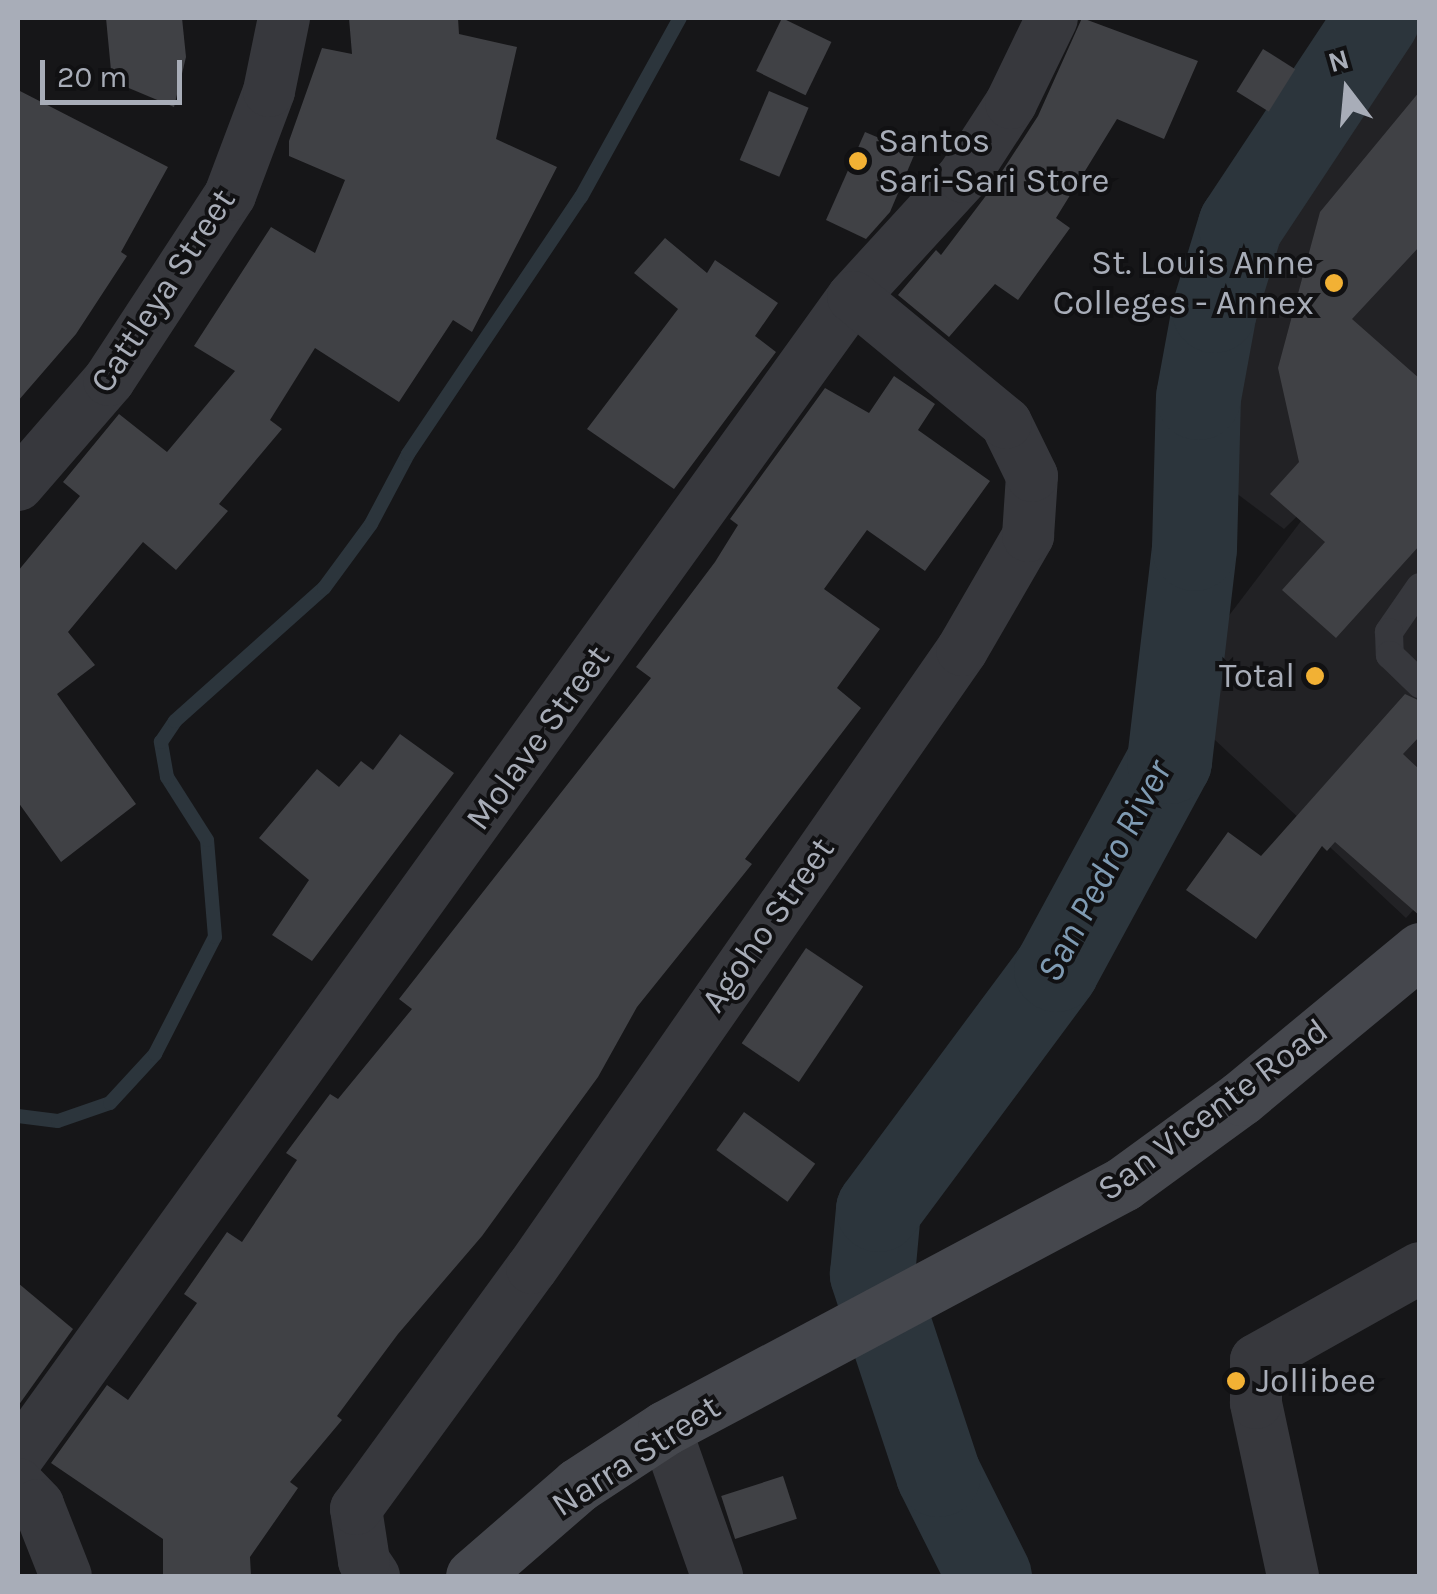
<!DOCTYPE html>
<style>
body{margin:0}
#map{position:relative;width:1437px;height:1594px;overflow:hidden;background:#161618;font-family:Karla,sans-serif}
div>[style]{position:absolute}
.built>*{inset:0;background:#222225}
.stream>*{height:14px;margin:-7px;padding:0 7px;transform-origin:7px;border-radius:7px;background:#2c353c}
.river>*{height:85px;margin:-42.5px;padding:0 42.5px;transform-origin:42.5px;border-radius:42.5px;background:#2c353c}
.building>*{inset:0;background:#404145;transform-origin:0 0}
.service>*{height:28px;margin:-14px;padding:0 14px;transform-origin:14px;border-radius:14px;background:#37383d}
.minor>*{height:52px;margin:-26px;padding:0 26px;transform-origin:26px;border-radius:26px;background:#37383d}
.secondary>*{height:55px;margin:-27.5px;padding:0 27.5px;transform-origin:27.5px;border-radius:27.5px;background:#45474d}
.dots>*{width:28px;height:28px;translate:-50% -50%;box-sizing:border-box;border:5px solid #111113;border-radius:50%}
span{translate:-50% -50%;white-space:nowrap;text-align:center;line-height:1.15;-webkit-text-stroke:8px #111113;paint-order:stroke}
.poi-label{font-size:35px;color:#a8adb8}
.left{translate:0 -50%;text-align:left}
.right{translate:-100% -50%;text-align:right}
.street-label{font-size:35px;color:#a8adb8}
.water-label{font-size:38px;color:#7f9bb3;font-style:italic}
.frame{position:absolute;inset:0;border:20px solid #a8adb8;pointer-events:none}
.north{position:absolute;left:1297px;top:40px;width:100px;height:100px;-webkit-text-stroke:8px #111113;paint-order:stroke;rotate:344deg;font-size:28px;font-weight:700;line-height:40px;text-align:center;color:#a8adb8}
.north::after{content:'';display:block;margin:auto;width:35px;height:45px;background:#a8adb8;clip-path:polygon(50% 0,100% 100%,50% 72%,0 100%)}
.scale{position:absolute;left:40px;top:60px;width:142px;height:45px;box-sizing:border-box;border:5px solid #a8adb8;border-top:0;padding-left:12px;font-size:30px;line-height:35px;white-space:nowrap;color:#a8adb8;-webkit-text-stroke:8px #111113;paint-order:stroke}
</style>
<div id="map">
<div class="built">
<div style="clip-path:polygon(1419px 18px,1419px 904px,1406px 918px,1201px 727px,1221px 626px,1327px 487px,1284px 529px,1236px 493px,1229px 363px,1269px 204px)"></div>
</div>
<div class="stream">
<div style="left:18px;top:1116px;width:40px;rotate:7.1deg"></div>
<div style="left:58px;top:1121px;width:55px;rotate:-19.1deg"></div>
<div style="left:110px;top:1103px;width:67px;rotate:-47.4deg"></div>
<div style="left:155px;top:1054px;width:131px;rotate:-62.9deg"></div>
<div style="left:215px;top:937px;width:97px;rotate:-94.7deg"></div>
<div style="left:207px;top:840px;width:75px;rotate:-122.4deg"></div>
<div style="left:167px;top:777px;width:36px;rotate:-100deg"></div>
<div style="left:161px;top:742px;width:25px;rotate:-56deg"></div>
<div style="left:175px;top:721px;width:200px;rotate:-41.8deg"></div>
<div style="left:324px;top:588px;width:79px;rotate:-53.7deg"></div>
<div style="left:371px;top:524px;width:79px;rotate:-62.1deg"></div>
<div style="left:408px;top:454px;width:310px;rotate:-56.1deg"></div>
<div style="left:581px;top:197px;width:205px;rotate:-61.1deg"></div>
</div>
<div class="river">
<div style="left:989px;top:1576px;width:114px;rotate:-116.6deg"></div>
<div style="left:938px;top:1474px;width:211px;rotate:-108.3deg"></div>
<div style="left:872px;top:1274px;width:65px;rotate:-84.7deg"></div>
<div style="left:878px;top:1209px;width:299px;rotate:-53.4deg"></div>
<div style="left:1056px;top:969px;width:237px;rotate:-61.5deg"></div>
<div style="left:1169px;top:761px;width:214px;rotate:-83.3deg"></div>
<div style="left:1194px;top:548px;width:151px;rotate:-88.5deg"></div>
<div style="left:1198px;top:397px;width:88px;rotate:-79.6deg"></div>
<div style="left:1214px;top:310px;width:89px;rotate:-73deg"></div>
<div style="left:1240px;top:225px;width:248px;rotate:-56.5deg"></div>
</div>
<div class="building">
<div style="clip-path:polygon(106px 18px,182px 18px,186px 57px,174px 107px,112px 81px)"></div>
<div style="clip-path:polygon(349px 18px,458px 18px,459px 34px,517px 47px,496px 139px,557px 167px,472px 332px,453px 320px,399px 402px,315px 348px,270px 420px,282px 429px,219px 504px,228px 511px,176px 570px,143px 542px,68px 632px,95px 665px,57px 694px,136px 804px,61px 862px,18px 802px,18px 571px,80px 496px,63px 482px,119px 414px,167px 452px,235px 371px,194px 346px,271px 227px,315px 253px,345px 180px,289px 156px,289px 141px,322px 48px,352px 54px)"></div>
<div style="left:782px;top:18px;width:55px;height:59px;rotate:26deg"></div>
<div style="clip-path:polygon(1082px 18px,1198px 61px,1164px 139px,1117px 119px,1056px 218px,1070px 228px,1018px 300px,995px 284px,949px 337px,898px 295px,936px 250px,941px 255px,988px 193px,1038px 116px)"></div>
<div style="left:1263px;top:49px;width:38px;height:50px;rotate:32deg"></div>
<div style="clip-path:polygon(18px 90px,168px 167px,121px 252px,127px 256px,76px 334px,18px 401px)"></div>
<div style="left:769px;top:91px;width:43px;height:75px;rotate:23deg"></div>
<div style="clip-path:polygon(1420px 91px,1420px 246px,1352px 319px,1420px 379px,1420px 545px,1336px 638px,1282px 590px,1325px 542px,1270px 494px,1299px 462px,1278px 368px,1320px 212px)"></div>
<div style="clip-path:polygon(865px 132px,915px 153px,890px 212px,866px 239px,826px 220px)"></div>
<div style="clip-path:polygon(665px 238px,707px 273px,715px 260px,778px 303px,755px 336px,776px 352px,674px 489px,587px 429px,678px 309px,634px 273px)"></div>
<div style="clip-path:polygon(894px 376px,935px 404px,918px 430px,990px 481px,925px 571px,867px 530px,824px 589px,880px 629px,837px 688px,861px 708px,745px 859px,752px 864px,637px 1007px,598px 1077px,482px 1236px,398px 1334px,337px 1416px,342px 1420px,290px 1482px,298px 1488px,250px 1557px,251px 1576px,163px 1576px,163px 1539px,51px 1463px,107px 1385px,128px 1400px,197px 1303px,184px 1294px,227px 1232px,242px 1242px,297px 1160px,286px 1153px,330px 1094px,338px 1099px,412px 1009px,399px 999px,651px 678px,636px 667px,715px 562px,738px 525px,730px 519px,825px 388px,869px 413px)"></div>
<div style="clip-path:polygon(1405px 694px,1420px 701px,1420px 736px,1403px 754px,1420px 770px,1420px 916px,1335px 842px,1327px 851px,1322px 846px,1256px 939px,1186px 890px,1228px 832px,1261px 856px)"></div>
<div style="clip-path:polygon(400px 734px,454px 773px,312px 961px,272px 935px,309px 880px,259px 838px,317px 769px,339px 787px,361px 761px,373px 770px)"></div>
<div style="left:806px;top:948px;width:69px;height:115px;rotate:34deg"></div>
<div style="left:744px;top:1112px;width:88px;height:47px;rotate:36deg"></div>
<div style="clip-path:polygon(18px 1283px,73px 1329px,18px 1406px)"></div>
<div style="left:783px;top:1476px;width:45px;height:65px;rotate:72deg"></div>
</div>
<div class="service">
<div style="left:1420px;top:587px;width:55px;rotate:124.6deg"></div>
<div style="left:1389px;top:632px;width:23px;rotate:88deg"></div>
<div style="left:1390px;top:655px;width:42px;rotate:44deg"></div>
</div>
<div class="minor">
<div style="left:18px;top:485px;width:139px;rotate:-49.1deg"></div>
<div style="left:109px;top:380px;width:221px;rotate:-56.8deg"></div>
<div style="left:230px;top:195px;width:111px;rotate:-69.4deg"></div>
<div style="left:269px;top:91px;width:75px;rotate:-78.4deg"></div>
<div style="left:665px;top:1428px;width:157px;rotate:70.6deg"></div>
<div style="left:18px;top:1457px;width:1429px;rotate:-54.25deg"></div>
<div style="left:853px;top:297px;width:163px;rotate:-47.5deg"></div>
<div style="left:963px;top:177px;width:88px;rotate:-57deg"></div>
<div style="left:1011px;top:103px;width:94px;rotate:-64.2deg"></div>
<div style="left:18px;top:1484px;width:29px;rotate:46deg"></div>
<div style="left:38px;top:1505px;width:76px;rotate:68.5deg"></div>
<div style="left:374px;top:1576px;width:18px;rotate:-124deg"></div>
<div style="left:364px;top:1561px;width:53px;rotate:-98.7deg"></div>
<div style="left:356px;top:1509px;width:298px;rotate:-53.9deg"></div>
<div style="left:532px;top:1268px;width:753px;rotate:-55.17deg"></div>
<div style="left:962px;top:650px;width:132px;rotate:-59.9deg"></div>
<div style="left:1028px;top:536px;width:60px;rotate:-86.2deg"></div>
<div style="left:1032px;top:476px;width:59px;rotate:-116.1deg"></div>
<div style="left:1006px;top:423px;width:198px;rotate:-140.5deg"></div>
<div style="left:1293px;top:1576px;width:177px;rotate:-102.1deg"></div>
<div style="left:1256px;top:1403px;width:43px;rotate:-90deg"></div>
<div style="left:1256px;top:1360px;width:188px;rotate:-29.3deg"></div>
</div>
<div class="secondary">
<div style="left:473px;top:1576px;width:139px;rotate:-40.9deg"></div>
<div style="left:578px;top:1485px;width:104px;rotate:-33.2deg"></div>
<div style="left:665px;top:1428px;width:519px;rotate:-28.05deg"></div>
<div style="left:1123px;top:1184px;width:146px;rotate:-36.1deg"></div>
<div style="left:1241px;top:1098px;width:232px;rotate:-39.6deg"></div>
</div>
<div class="dots">
<div style="left:858px;top:161px;background:#f2b134"></div>
<div style="left:1334px;top:283px;background:#f2b134"></div>
<div style="left:1315px;top:676px;background:#f2b134"></div>
<div style="left:1236px;top:1381px;background:#f2b134"></div>
</div>
<div class="poi-label">
<span class="left" style="left:878px;top:161px">Santos<br>Sari-Sari Store</span>
<span class="right" style="left:1314px;top:283px">St. Louis Anne<br>Colleges - Annex</span>
<span class="right" style="left:1295px;top:676px">Total</span>
<span class="left" style="left:1256px;top:1381px">Jollibee</span>
</div>
<div class="street-label">
<span style="left:163px;top:291px;rotate:-57deg">Cattleya Street</span>
<span style="left:538px;top:738px;rotate:-54deg">Molave Street</span>
<span style="left:768px;top:925px;rotate:-55deg">Agoho Street</span>
<span style="left:1213px;top:1110px;rotate:-37deg">San Vicente Road</span>
<span style="left:636px;top:1456px;rotate:-33deg">Narra Street</span>
</div>
<div class="water-label">
<span style="left:1104px;top:871px;rotate:-62deg">San Pedro River</span>
</div>
<div class="frame"></div>
<div class="north">N</div>
<div class="scale">20 m</div>
</div>
